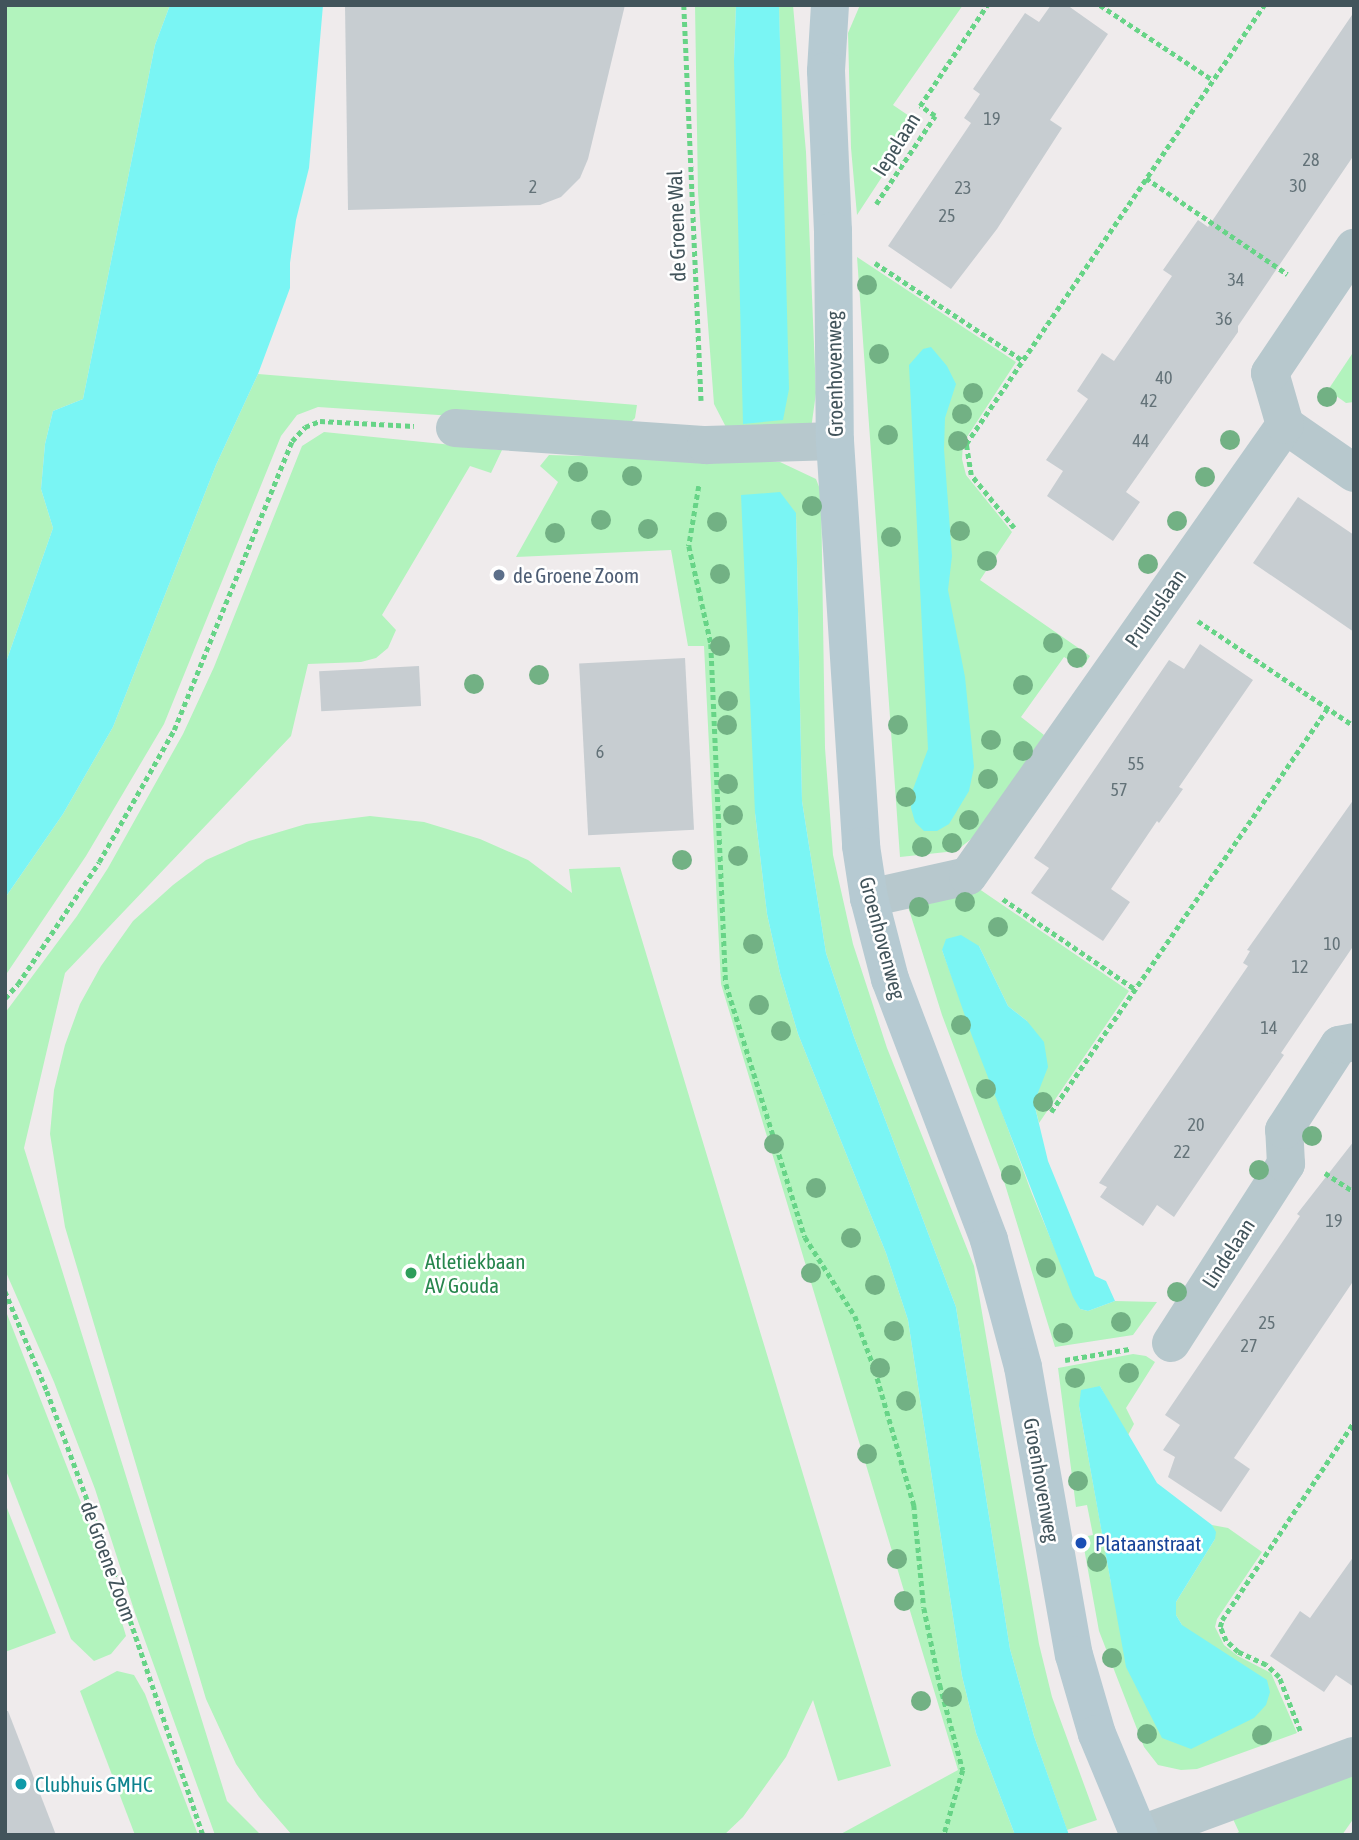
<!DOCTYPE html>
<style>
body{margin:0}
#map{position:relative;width:1359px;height:1840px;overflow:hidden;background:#efebec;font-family:"Asap Condensed",sans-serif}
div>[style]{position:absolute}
.green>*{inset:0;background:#b2f3bd}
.water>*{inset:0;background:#7af5f4}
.building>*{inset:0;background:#c7cdd1;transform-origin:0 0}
.path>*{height:4.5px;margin-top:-2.25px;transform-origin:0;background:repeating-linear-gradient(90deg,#67d487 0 5px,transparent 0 8.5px)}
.street>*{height:38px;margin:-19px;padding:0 19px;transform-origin:19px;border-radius:19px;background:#b7c8cd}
.secondary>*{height:38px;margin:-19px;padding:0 19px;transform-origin:19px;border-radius:19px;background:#b6cad2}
.trees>*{width:20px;height:20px;margin:-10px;border-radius:50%;background:#72b184}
.dots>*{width:19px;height:19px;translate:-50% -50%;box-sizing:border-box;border:4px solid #fff;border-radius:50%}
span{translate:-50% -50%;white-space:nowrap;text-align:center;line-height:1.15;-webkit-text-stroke:5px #fff;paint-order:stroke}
.number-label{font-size:18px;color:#637278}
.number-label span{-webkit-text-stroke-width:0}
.street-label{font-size:21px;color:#42545b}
.service-label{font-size:21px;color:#4e5e75}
.left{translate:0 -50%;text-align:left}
.leisure-label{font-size:21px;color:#27864d}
.transit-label{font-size:21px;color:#164399}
.culture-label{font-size:21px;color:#0d838f}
.frame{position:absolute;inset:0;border:7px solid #42545b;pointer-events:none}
</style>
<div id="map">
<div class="green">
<div style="clip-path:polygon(5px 5px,170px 5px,155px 45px,83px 399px,53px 411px,45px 444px,41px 489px,53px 528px,5px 665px)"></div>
<div style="clip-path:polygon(695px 5px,736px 5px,734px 60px,781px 122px,779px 5px,793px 5px,806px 152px,816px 393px,811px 429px,728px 431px,714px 404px,698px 193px)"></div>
<div style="clip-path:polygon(860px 5px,963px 5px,893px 105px,918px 122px,857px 215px,851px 148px,848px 33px)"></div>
<div style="clip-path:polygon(857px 257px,1016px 362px,963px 443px,962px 459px,966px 475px,1012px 532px,980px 580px,1090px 656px,1082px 668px,1064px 657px,1021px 717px,1044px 735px,980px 832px,956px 851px,900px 857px)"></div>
<div style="clip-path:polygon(1354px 351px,1354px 402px,1346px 403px,1328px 390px)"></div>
<div style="clip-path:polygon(258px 374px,637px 405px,635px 418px,628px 425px,617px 427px,318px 407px,297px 415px,281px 436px,164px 724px,86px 856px,5px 976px,5px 898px,63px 814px,113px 727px,216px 465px)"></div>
<div style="clip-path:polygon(324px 432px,502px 450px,491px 473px,470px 466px,382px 615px,396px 630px,388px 648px,376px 658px,361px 662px,308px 664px,291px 736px,65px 973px,24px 1148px,227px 1801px,261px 1835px,215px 1835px,135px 1613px,95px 1489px,54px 1382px,5px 1270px,5px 1013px,77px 916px,108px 868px,183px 734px,214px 667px,302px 446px)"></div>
<div style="clip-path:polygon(549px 455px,780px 462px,816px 479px,821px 492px,825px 748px,833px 855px,853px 944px,887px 1048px,974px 1266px,1039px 1644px,1052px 1697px,1097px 1820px,1067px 1830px,1034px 1736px,1010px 1649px,956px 1307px,854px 1037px,826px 953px,802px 801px,796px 513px,755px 813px,767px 914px,780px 973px,798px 1034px,886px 1253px,908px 1320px,962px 1676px,976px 1733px,1015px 1835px,839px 1835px,958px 1770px,721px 984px,704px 646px,688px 646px,671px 550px,516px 557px,558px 482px,540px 466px)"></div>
<div style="clip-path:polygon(370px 816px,424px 822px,480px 839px,528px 860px,572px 893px,569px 869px,620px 867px,891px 1766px,838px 1781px,813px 1700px,786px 1757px,743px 1817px,724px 1835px,292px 1835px,259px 1797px,236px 1764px,206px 1699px,65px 1227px,50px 1134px,54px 1090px,65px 1045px,80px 1004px,101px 966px,133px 921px,173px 885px,206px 860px,249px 841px,306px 824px)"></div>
<div style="clip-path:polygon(966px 880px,1129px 991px,1039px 1123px,1034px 1103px,1037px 1092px,1027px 1021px,1008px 1006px,979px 946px,942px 950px,1032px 1194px,1080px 1309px,1088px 1311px,1115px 1301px,1157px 1302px,1133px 1335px,1055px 1347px,1003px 1178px,942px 1015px,905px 897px)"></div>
<div style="clip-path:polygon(5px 1309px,102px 1556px,126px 1636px,111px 1654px,94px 1661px,71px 1639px,5px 1468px)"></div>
<div style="clip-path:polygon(1133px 1354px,1146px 1356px,1155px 1362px,1126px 1408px,1134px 1424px,1127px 1437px,1100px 1386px,1079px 1406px,1111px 1583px,1182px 1625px,1176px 1615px,1176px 1602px,1215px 1539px,1212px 1525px,1228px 1528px,1262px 1552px,1217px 1619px,1215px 1627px,1224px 1645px,1238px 1656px,1271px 1673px,1297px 1733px,1197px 1769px,1181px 1770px,1158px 1765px,1144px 1747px,1099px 1631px,1082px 1537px,1093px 1535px,1087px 1505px,1076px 1507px,1058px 1368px)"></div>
<div style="clip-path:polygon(5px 1503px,56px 1633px,5px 1652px)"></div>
<div style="clip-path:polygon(117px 1671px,134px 1675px,145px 1694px,198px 1835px,135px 1835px,80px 1691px)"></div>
<div style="clip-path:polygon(1354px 1775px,1354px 1818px,1342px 1835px,1233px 1835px,1239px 1832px,1233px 1819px)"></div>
</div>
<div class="water">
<div style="clip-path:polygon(170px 5px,323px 5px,309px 168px,296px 220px,290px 263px,290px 288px,258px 374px,216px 465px,113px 727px,63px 814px,5px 898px,5px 665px,53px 528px,41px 489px,45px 444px,53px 411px,83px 399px,155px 45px)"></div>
<div style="clip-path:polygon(736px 5px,779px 5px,789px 389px,783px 420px,743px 424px,734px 60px)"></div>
<div style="clip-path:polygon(931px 347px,947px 366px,956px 384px,945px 418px,944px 449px,952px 556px,948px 590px,965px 677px,974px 767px,969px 791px,949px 824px,937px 831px,924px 831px,915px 822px,911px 808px,912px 792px,928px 749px,909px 365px,923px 349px)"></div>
<div style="clip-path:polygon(780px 492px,796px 513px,802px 801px,826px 953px,854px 1037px,956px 1307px,1010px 1649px,1034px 1736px,1069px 1835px,1015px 1835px,976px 1733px,962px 1676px,908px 1320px,886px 1253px,798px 1034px,780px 973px,767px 914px,755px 813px,741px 495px)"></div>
<div style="clip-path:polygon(961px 935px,979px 946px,1008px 1006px,1027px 1021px,1044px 1042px,1048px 1067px,1034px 1103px,1048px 1161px,1095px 1276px,1106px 1281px,1115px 1301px,1088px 1311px,1080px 1309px,1073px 1297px,972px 1036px,942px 950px,946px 939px)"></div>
<div style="clip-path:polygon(1100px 1386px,1157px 1483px,1212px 1525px,1216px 1532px,1215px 1539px,1176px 1602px,1176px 1615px,1182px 1625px,1267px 1680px,1270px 1692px,1266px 1705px,1254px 1718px,1191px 1749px,1162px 1738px,1126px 1667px,1079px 1406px,1081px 1390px)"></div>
</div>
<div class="building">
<div style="clip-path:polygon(345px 5px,625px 5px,588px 159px,580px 178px,561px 197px,540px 205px,348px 210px)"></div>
<div style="clip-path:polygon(1051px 5px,1067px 5px,1108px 34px,1050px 120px,1062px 128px,997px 229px,951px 289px,888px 246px,971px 123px,964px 118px,980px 94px,973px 89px,1025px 13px,1039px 22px)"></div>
<div style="clip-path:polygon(1354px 12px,1354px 155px,1238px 326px,1238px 332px,1126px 492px,1140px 502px,1113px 541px,1047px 496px,1063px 471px,1046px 460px,1088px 399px,1077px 391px,1102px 353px,1114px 361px,1172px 276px,1163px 270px,1198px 220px,1208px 227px)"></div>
<div style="clip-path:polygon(1298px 497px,1354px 535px,1354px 632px,1253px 563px)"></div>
<div style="clip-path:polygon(1200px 644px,1253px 680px,1179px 787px,1183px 789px,1159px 823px,1157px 821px,1111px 889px,1130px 902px,1103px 941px,1031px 893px,1049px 868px,1034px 858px,1169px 660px,1184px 669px)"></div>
<div style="left:685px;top:658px;width:172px;height:106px;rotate:87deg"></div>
<div style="left:419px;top:666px;width:40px;height:100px;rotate:87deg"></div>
<div style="clip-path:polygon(1354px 799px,1354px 945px,1281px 1053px,1284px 1055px,1174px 1217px,1157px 1205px,1143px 1226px,1100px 1197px,1107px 1187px,1099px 1183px,1248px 966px,1243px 963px,1250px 951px,1247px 950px)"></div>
<div style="clip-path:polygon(1354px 1141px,1354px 1280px,1234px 1458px,1250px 1469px,1221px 1512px,1168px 1477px,1175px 1457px,1163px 1450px,1180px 1425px,1165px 1415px,1300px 1216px,1297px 1214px)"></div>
<div style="clip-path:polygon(1354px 1556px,1354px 1687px,1336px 1675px,1324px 1692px,1270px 1656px,1300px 1611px,1310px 1618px)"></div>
<div style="clip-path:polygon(5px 1711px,8px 1711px,56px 1835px,5px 1835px)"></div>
</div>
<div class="path">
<div style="left:684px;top:5px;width:396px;rotate:87.5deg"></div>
<div style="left:1100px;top:5px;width:136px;rotate:33.6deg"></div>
<div style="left:1146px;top:178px;width:171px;rotate:34.2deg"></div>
<div style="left:876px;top:204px;width:106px;rotate:-56.2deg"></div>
<div style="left:935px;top:116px;width:18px;rotate:-146deg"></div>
<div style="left:920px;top:106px;width:121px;rotate:-56.4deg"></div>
<div style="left:875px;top:263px;width:176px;rotate:33.4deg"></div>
<div style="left:699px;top:486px;width:61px;rotate:99.5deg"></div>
<div style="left:689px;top:546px;width:100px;rotate:77.3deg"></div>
<div style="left:711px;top:644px;width:340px;rotate:87.5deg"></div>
<div style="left:726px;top:984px;width:265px;rotate:72.7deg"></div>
<div style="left:805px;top:1237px;width:93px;rotate:57.7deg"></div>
<div style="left:855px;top:1316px;width:58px;rotate:69.7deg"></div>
<div style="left:875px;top:1370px;width:141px;rotate:73.9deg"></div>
<div style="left:914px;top:1505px;width:103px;rotate:84.5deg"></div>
<div style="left:924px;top:1608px;width:79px;rotate:78.3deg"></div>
<div style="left:940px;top:1685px;width:88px;rotate:74.9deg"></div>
<div style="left:963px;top:1770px;width:68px;rotate:106.3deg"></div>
<div style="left:1014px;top:528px;width:68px;rotate:-129.1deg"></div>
<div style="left:971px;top:475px;width:31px;rotate:-99deg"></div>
<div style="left:966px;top:444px;width:531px;rotate:-55.83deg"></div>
<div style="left:1198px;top:621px;width:188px;rotate:33.9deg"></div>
<div style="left:1003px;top:899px;width:160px;rotate:34.3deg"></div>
<div style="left:5px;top:998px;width:19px;rotate:-47deg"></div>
<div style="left:18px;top:984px;width:146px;rotate:-56.4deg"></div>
<div style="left:99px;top:862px;width:152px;rotate:-60.4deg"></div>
<div style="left:174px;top:730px;width:312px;rotate:-67.8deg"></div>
<div style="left:292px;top:441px;width:19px;rotate:-47deg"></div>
<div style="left:305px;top:427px;width:16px;rotate:-22deg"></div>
<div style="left:320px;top:421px;width:94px;rotate:3deg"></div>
<div style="left:1051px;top:1112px;width:490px;rotate:-55.6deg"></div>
<div style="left:1325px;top:1173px;width:35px;rotate:33deg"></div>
<div style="left:5px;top:1291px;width:108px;rotate:67.2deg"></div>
<div style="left:47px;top:1391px;width:193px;rotate:69.7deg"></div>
<div style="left:114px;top:1572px;width:278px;rotate:71.3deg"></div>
<div style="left:1065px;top:1360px;width:65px;rotate:-9.8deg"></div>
<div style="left:1300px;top:1731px;width:58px;rotate:-111.3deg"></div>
<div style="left:1279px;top:1677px;width:18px;rotate:-137deg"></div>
<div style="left:1266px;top:1665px;width:31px;rotate:-155deg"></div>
<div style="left:1238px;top:1652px;width:16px;rotate:-137deg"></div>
<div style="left:1226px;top:1641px;width:15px;rotate:-113deg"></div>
<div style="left:1220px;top:1627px;width:7px;rotate:-74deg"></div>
<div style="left:1222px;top:1620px;width:238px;rotate:-56.3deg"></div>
<div style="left:1352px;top:1835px;width:3px;rotate:-45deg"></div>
</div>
<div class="street">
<div style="left:1285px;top:425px;width:84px;rotate:34.8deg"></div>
<div style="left:455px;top:428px;width:252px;rotate:3.9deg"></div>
<div style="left:706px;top:445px;width:129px;rotate:-1.8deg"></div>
<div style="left:869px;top:898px;width:101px;rotate:-12.5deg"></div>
<div style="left:968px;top:876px;width:551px;rotate:-54.9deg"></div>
<div style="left:1285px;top:425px;width:54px;rotate:-106.1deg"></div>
<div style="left:1270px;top:373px;width:151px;rotate:-56.1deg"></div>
<div style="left:1171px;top:1343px;width:213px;rotate:-57.3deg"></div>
<div style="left:1286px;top:1164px;width:34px;rotate:-93deg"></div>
<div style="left:1284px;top:1130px;width:101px;rotate:-57.1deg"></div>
<div style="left:1339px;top:1045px;width:15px;rotate:-11deg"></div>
<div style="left:1139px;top:1835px;width:229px;rotate:-20.2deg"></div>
</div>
<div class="secondary">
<div style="left:830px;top:5px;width:66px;rotate:93.5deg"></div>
<div style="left:826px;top:71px;width:160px;rotate:87.5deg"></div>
<div style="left:833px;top:231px;width:210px;rotate:89.5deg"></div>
<div style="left:835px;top:441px;width:406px;rotate:86.3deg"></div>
<div style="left:861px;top:846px;width:53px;rotate:81.3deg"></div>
<div style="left:869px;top:898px;width:84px;rotate:75.5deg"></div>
<div style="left:890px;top:979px;width:279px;rotate:69.2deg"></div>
<div style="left:989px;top:1240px;width:131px;rotate:75deg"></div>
<div style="left:1023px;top:1367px;width:292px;rotate:80deg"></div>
<div style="left:1074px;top:1655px;width:82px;rotate:73.8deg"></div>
<div style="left:1097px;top:1734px;width:109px;rotate:67.4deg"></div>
</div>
<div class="trees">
<div style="left:867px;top:285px"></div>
<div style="left:879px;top:354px"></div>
<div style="left:973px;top:393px"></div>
<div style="left:1327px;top:397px"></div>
<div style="left:962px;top:414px"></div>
<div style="left:888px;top:435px"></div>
<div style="left:1230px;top:440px"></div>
<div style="left:958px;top:441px"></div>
<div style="left:578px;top:472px"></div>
<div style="left:632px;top:476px"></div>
<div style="left:1205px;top:477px"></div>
<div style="left:812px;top:506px"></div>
<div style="left:601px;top:520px"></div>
<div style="left:1177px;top:521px"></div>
<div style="left:717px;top:522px"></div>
<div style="left:648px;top:529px"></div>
<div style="left:960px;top:531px"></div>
<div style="left:555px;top:533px"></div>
<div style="left:891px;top:537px"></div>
<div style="left:987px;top:561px"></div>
<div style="left:1148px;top:564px"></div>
<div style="left:720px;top:574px"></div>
<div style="left:1053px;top:643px"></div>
<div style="left:720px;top:646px"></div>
<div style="left:1077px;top:658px"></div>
<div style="left:539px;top:675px"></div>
<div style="left:474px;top:684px"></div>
<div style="left:1023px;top:685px"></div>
<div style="left:728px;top:701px"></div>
<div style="left:727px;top:725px"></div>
<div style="left:898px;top:725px"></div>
<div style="left:991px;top:740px"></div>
<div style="left:1023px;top:751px"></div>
<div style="left:988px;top:779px"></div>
<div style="left:728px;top:784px"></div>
<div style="left:906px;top:797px"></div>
<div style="left:733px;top:815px"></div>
<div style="left:969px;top:820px"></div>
<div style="left:952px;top:843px"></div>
<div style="left:922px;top:847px"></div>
<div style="left:738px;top:856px"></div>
<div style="left:682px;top:860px"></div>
<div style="left:965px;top:902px"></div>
<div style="left:919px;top:907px"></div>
<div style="left:998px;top:927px"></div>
<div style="left:753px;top:944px"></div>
<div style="left:759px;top:1005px"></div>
<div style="left:961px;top:1025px"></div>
<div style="left:781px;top:1031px"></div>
<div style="left:986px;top:1089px"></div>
<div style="left:1043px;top:1102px"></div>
<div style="left:1312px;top:1136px"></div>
<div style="left:774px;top:1144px"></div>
<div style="left:1259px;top:1170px"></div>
<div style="left:1011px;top:1175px"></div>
<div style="left:816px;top:1188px"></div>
<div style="left:851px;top:1238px"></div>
<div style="left:1046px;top:1268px"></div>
<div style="left:811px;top:1273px"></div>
<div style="left:875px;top:1285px"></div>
<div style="left:1177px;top:1292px"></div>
<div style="left:1121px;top:1322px"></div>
<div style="left:894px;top:1331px"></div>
<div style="left:1063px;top:1333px"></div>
<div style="left:880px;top:1368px"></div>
<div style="left:1129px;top:1373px"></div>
<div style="left:1075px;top:1378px"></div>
<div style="left:906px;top:1401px"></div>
<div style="left:867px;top:1454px"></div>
<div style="left:1078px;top:1481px"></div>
<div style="left:897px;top:1559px"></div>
<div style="left:1097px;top:1562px"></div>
<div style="left:904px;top:1601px"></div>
<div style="left:1112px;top:1658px"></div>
<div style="left:952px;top:1697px"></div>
<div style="left:921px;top:1701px"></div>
<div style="left:1147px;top:1734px"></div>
<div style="left:1262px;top:1735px"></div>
</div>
<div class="dots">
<div style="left:499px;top:575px;background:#5c6f8a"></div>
<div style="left:411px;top:1273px;background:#2e9e5b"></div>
<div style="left:1081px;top:1543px;background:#1a4fb4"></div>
<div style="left:21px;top:1784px;background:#0f9aa8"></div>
</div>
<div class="number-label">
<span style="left:992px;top:119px">19</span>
<span style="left:1311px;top:160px">28</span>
<span style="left:1298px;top:186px">30</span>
<span style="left:533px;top:187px">2</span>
<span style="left:963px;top:188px">23</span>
<span style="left:947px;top:216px">25</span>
<span style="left:1236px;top:280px">34</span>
<span style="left:1224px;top:319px">36</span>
<span style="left:1164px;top:378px">40</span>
<span style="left:1149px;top:401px">42</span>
<span style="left:1141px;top:441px">44</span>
<span style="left:600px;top:752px">6</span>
<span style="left:1136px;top:764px">55</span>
<span style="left:1119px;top:790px">57</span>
<span style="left:1332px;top:944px">10</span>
<span style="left:1300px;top:967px">12</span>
<span style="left:1269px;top:1028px">14</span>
<span style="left:1196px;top:1125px">20</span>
<span style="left:1182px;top:1152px">22</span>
<span style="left:1334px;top:1221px">19</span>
<span style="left:1267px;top:1323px">25</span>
<span style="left:1249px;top:1346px">27</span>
</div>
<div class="street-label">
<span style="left:896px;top:144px;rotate:-58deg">Iepelaan</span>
<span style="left:676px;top:226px;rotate:-92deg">de Groene Wal</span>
<span style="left:834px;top:374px;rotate:-91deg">Groenhovenweg</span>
<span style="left:1155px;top:608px;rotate:-55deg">Prunuslaan</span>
<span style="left:883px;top:938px;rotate:75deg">Groenhovenweg</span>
<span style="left:1228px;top:1253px;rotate:-57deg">Lindelaan</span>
<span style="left:1042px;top:1480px;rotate:80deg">Groenhovenweg</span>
<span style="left:109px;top:1561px;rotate:70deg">de Groene Zoom</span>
</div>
<div class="service-label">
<span class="left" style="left:513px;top:575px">de Groene Zoom</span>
</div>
<div class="leisure-label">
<span class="left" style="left:425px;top:1273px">Atletiekbaan<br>AV Gouda</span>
</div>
<div class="transit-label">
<span class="left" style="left:1095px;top:1543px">Plataanstraat</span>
</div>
<div class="culture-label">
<span class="left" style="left:35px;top:1784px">Clubhuis GMHC</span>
</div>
<div class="frame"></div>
</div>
